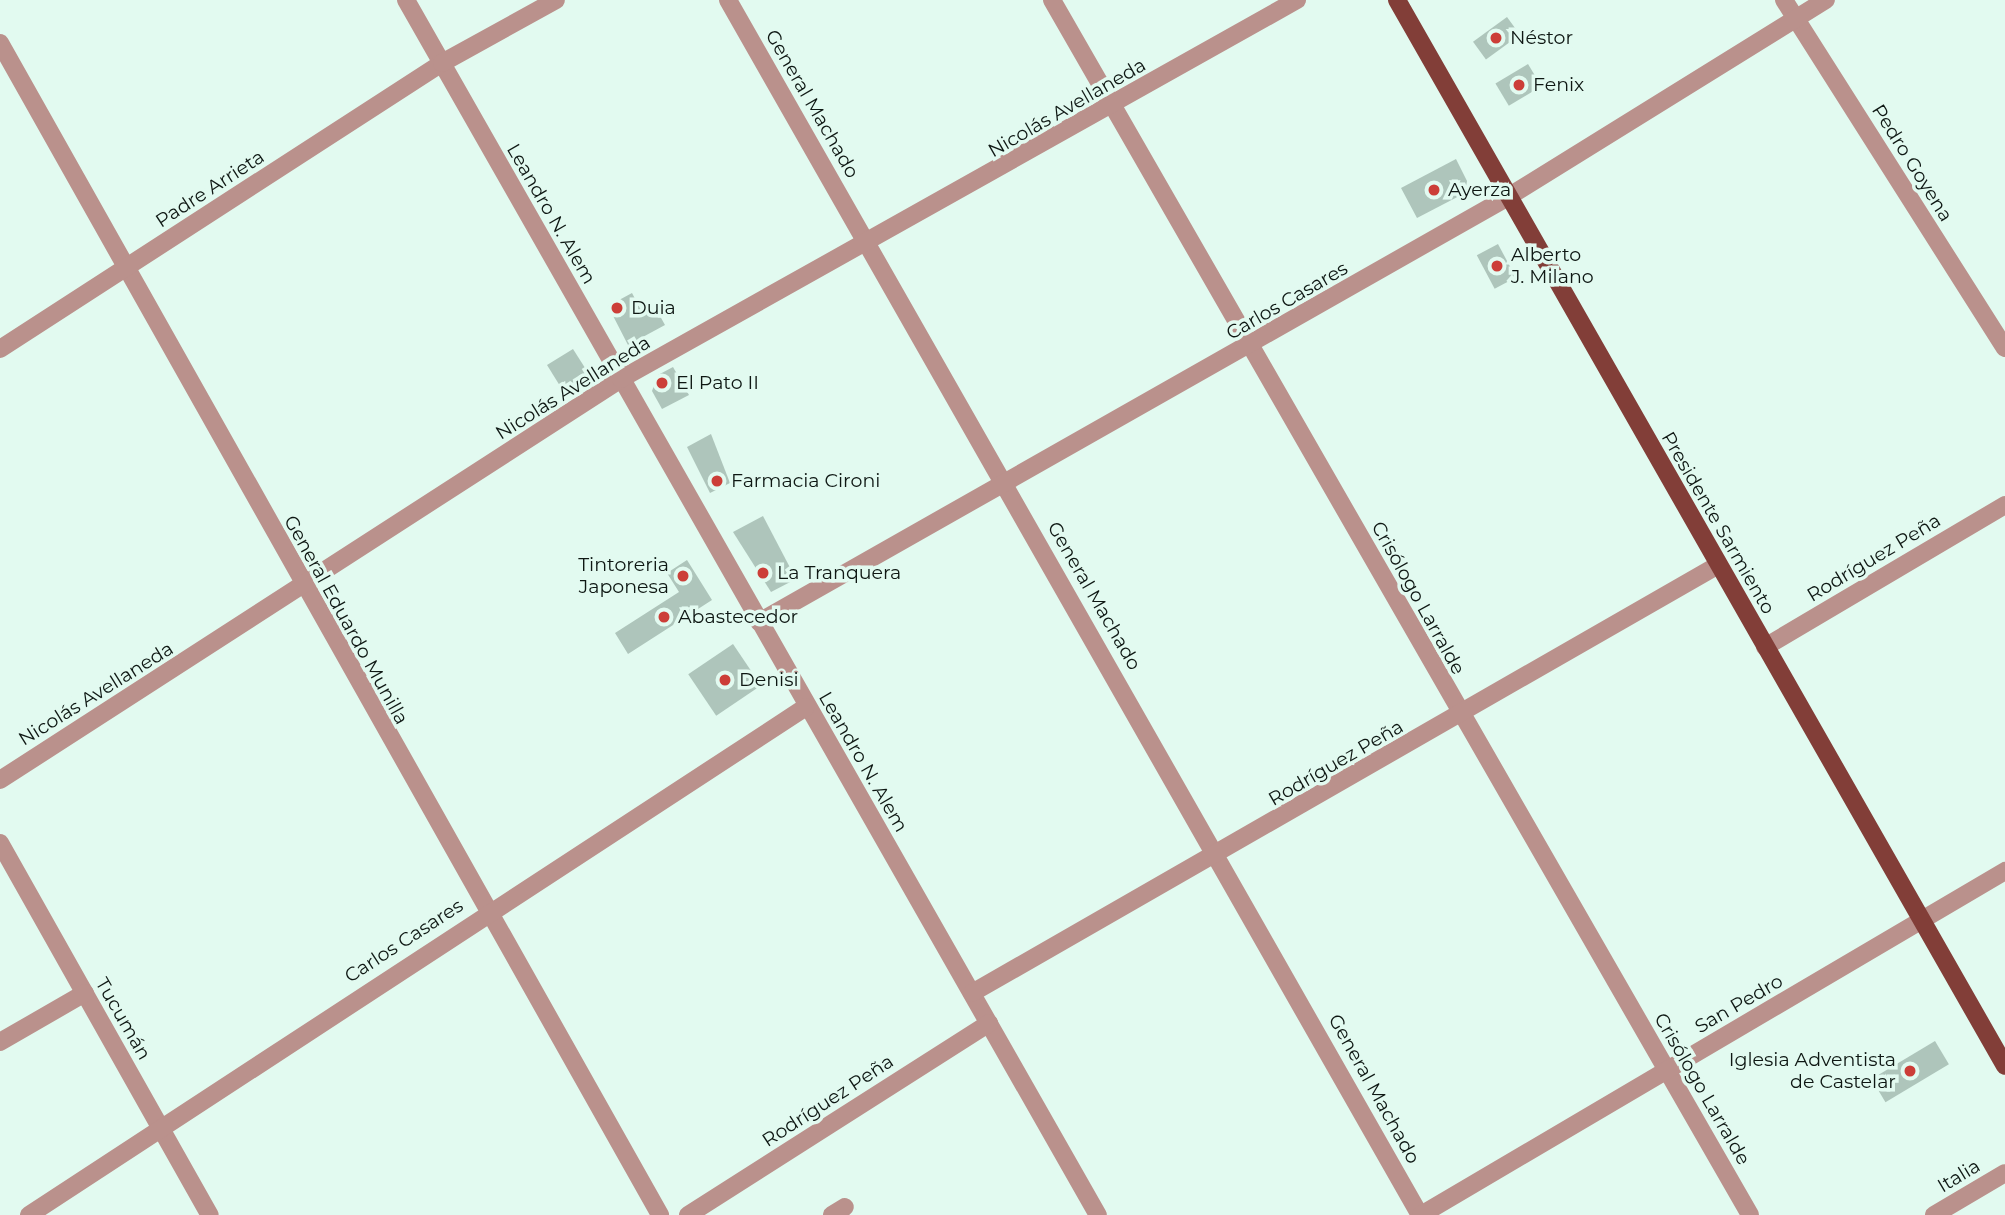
<!DOCTYPE html>
<meta charset="utf-8">
<style>
body{margin:0}
#map{position:relative;width:2005px;height:1215px;overflow:hidden;background:#e2faf0;font-family:Montserrat,sans-serif}
div>[style]{position:absolute}
.building>*{inset:0;background:#aec5bb;transform-origin:0 0}
.minor>*{height:18px;margin:-9px;padding:0 9px;transform-origin:9px;border-radius:9px;background:#ba918c}
.major>*{height:18px;margin:-9px;padding:0 9px;transform-origin:9px;border-radius:9px;background:#823e38}
.dots>*{width:19px;height:19px;translate:-50% -50%;box-sizing:border-box;border:4px solid #e2faf0;border-radius:50%}
span{translate:-50% -50%;white-space:nowrap;text-align:center;line-height:1.15;-webkit-text-stroke:7px #e2faf0;paint-order:stroke}
.poi-label{font-size:19px;color:#0e1713}
.left{translate:0 -50%;text-align:left}
.right{translate:-100% -50%;text-align:right}
.street-label{font-size:19px;color:#0e1713}
</style>
<div id="map">
<div class="building">
<div style="left:1507px;top:17px;width:22px;height:42px;rotate:54deg"></div>
<div style="left:1528px;top:64px;width:26px;height:38px;rotate:59deg"></div>
<div style="clip-path:polygon(1456px 159px,1467px 181px,1465px 193px,1417px 218px,1401px 188px)"></div>
<div style="left:1498px;top:244px;width:38px;height:24px;rotate:62deg"></div>
<div style="clip-path:polygon(632px 293px,643px 314px,655px 307px,665px 325px,628px 345px,608px 306px)"></div>
<div style="clip-path:polygon(573px 349px,587px 371px,584px 382px,565px 394px,547px 365px)"></div>
<div style="clip-path:polygon(673px 367px,689px 395px,662px 409px,652px 391px,658px 375px)"></div>
<div style="clip-path:polygon(711px 434px,730px 483px,710px 493px,687px 447px)"></div>
<div style="clip-path:polygon(763px 516px,796px 579px,771px 592px,733px 532px)"></div>
<div style="clip-path:polygon(687px 560px,712px 600px,628px 654px,615px 633px,679px 592px,667px 573px)"></div>
<div style="left:733px;top:644px;width:50px;height:54px;rotate:56deg"></div>
<div style="left:1935px;top:1041px;width:27px;height:74px;rotate:59deg"></div>
</div>
<div class="minor">
<div style="left:406px;top:0;width:1398px;rotate:60.34deg"></div>
<div style="left:728px;top:0;width:1398px;rotate:60.34deg"></div>
<div style="left:1052px;top:0;width:1401px;rotate:60.12deg"></div>
<div style="left:1784px;top:0;width:412px;rotate:57.6deg"></div>
<div style="left:0;top:43px;width:1345px;rotate:60.61deg"></div>
<div style="left:0;top:349px;width:526px;rotate:-32.91deg"></div>
<div style="left:442px;top:63px;width:130px;rotate:-28.9deg"></div>
<div style="left:759px;top:622px;width:861px;rotate:-29.57deg"></div>
<div style="left:1508px;top:197px;width:374px;rotate:-31.8deg"></div>
<div style="left:1765px;top:647px;width:279px;rotate:-30.6deg"></div>
<div style="left:0;top:780px;width:739px;rotate:-32.85deg"></div>
<div style="left:621px;top:379px;width:775px;rotate:-29.28deg"></div>
<div style="left:0;top:843px;width:427px;rotate:60.6deg"></div>
<div style="left:972px;top:993px;width:860px;rotate:-29.84deg"></div>
<div style="left:0;top:1042px;width:98px;rotate:-30deg"></div>
<div style="left:29px;top:1215px;width:928px;rotate:-33.18deg"></div>
<div style="left:688px;top:1215px;width:357px;rotate:-32.5deg"></div>
<div style="left:832px;top:1215px;width:15px;rotate:-32deg"></div>
<div style="left:1421px;top:1215px;width:678px;rotate:-30.5deg"></div>
<div style="left:1934px;top:1215px;width:82px;rotate:-30.6deg"></div>
</div>
<div class="major">
<div style="left:1397px;top:0;width:1227px;rotate:60.3deg"></div>
</div>
<div class="dots">
<div style="left:1496px;top:38px;background:#cc3e38"></div>
<div style="left:1519px;top:85px;background:#cc3e38"></div>
<div style="left:1434px;top:190px;background:#cc3e38"></div>
<div style="left:1497px;top:266px;background:#cc3e38"></div>
<div style="left:617px;top:308px;background:#cc3e38"></div>
<div style="left:662px;top:383px;background:#cc3e38"></div>
<div style="left:717px;top:481px;background:#cc3e38"></div>
<div style="left:763px;top:573px;background:#cc3e38"></div>
<div style="left:683px;top:576px;background:#cc3e38"></div>
<div style="left:664px;top:617px;background:#cc3e38"></div>
<div style="left:725px;top:680px;background:#cc3e38"></div>
<div style="left:1910px;top:1071px;background:#cc3e38"></div>
</div>
<div class="poi-label">
<span class="left" style="left:1510px;top:38px">Néstor</span>
<span class="left" style="left:1533px;top:85px">Fenix</span>
<span class="left" style="left:1448px;top:190px">Ayerza</span>
<span class="left" style="left:1511px;top:266px">Alberto<br>J. Milano</span>
<span class="left" style="left:631px;top:308px">Duia</span>
<span class="left" style="left:676px;top:383px">El Pato II</span>
<span class="left" style="left:731px;top:481px">Farmacia Cironi</span>
<span class="right" style="left:669px;top:576px">Tintoreria<br>Japonesa</span>
<span class="left" style="left:777px;top:573px">La Tranquera</span>
<span class="left" style="left:678px;top:617px">Abastecedor</span>
<span class="left" style="left:739px;top:680px">Denisi</span>
<span class="right" style="left:1896px;top:1071px">Iglesia Adventista<br>de Castelar</span>
</div>
<div class="street-label">
<span style="left:812px;top:104px;rotate:60deg">General Machado</span>
<span style="left:1067px;top:108px;rotate:-30deg">Nicolás Avellaneda</span>
<span style="left:1912px;top:163px;rotate:58deg">Pedro Goyena</span>
<span style="left:210px;top:189px;rotate:-33deg">Padre Arrieta</span>
<span style="left:551px;top:214px;rotate:60deg">Leandro N. Alem</span>
<span style="left:1287px;top:301px;rotate:-30deg">Carlos Casares</span>
<span style="left:573px;top:388px;rotate:-32deg">Nicolás Avellaneda</span>
<span style="left:1718px;top:523px;rotate:60deg">Presidente Sarmiento</span>
<span style="left:1874px;top:558px;rotate:-31deg">Rodríguez Peña</span>
<span style="left:1094px;top:596px;rotate:60deg">General Machado</span>
<span style="left:1418px;top:598px;rotate:61deg">Crisólogo Larralde</span>
<span style="left:346px;top:620px;rotate:61deg">General Eduardo Munilla</span>
<span style="left:96px;top:694px;rotate:-32deg">Nicolás Avellaneda</span>
<span style="left:863px;top:762px;rotate:60deg">Leandro N. Alem</span>
<span style="left:1336px;top:763px;rotate:-30deg">Rodríguez Peña</span>
<span style="left:404px;top:941px;rotate:-33deg">Carlos Casares</span>
<span style="left:1739px;top:1004px;rotate:-30deg">San Pedro</span>
<span style="left:123px;top:1019px;rotate:60deg">Tucumán</span>
<span style="left:1374px;top:1089px;rotate:61deg">General Machado</span>
<span style="left:1702px;top:1089px;rotate:60deg">Crisólogo Larralde</span>
<span style="left:828px;top:1101px;rotate:-33deg">Rodríguez Peña</span>
<span style="left:1959px;top:1176px;rotate:-31deg">Italia</span>
</div>
</div>
